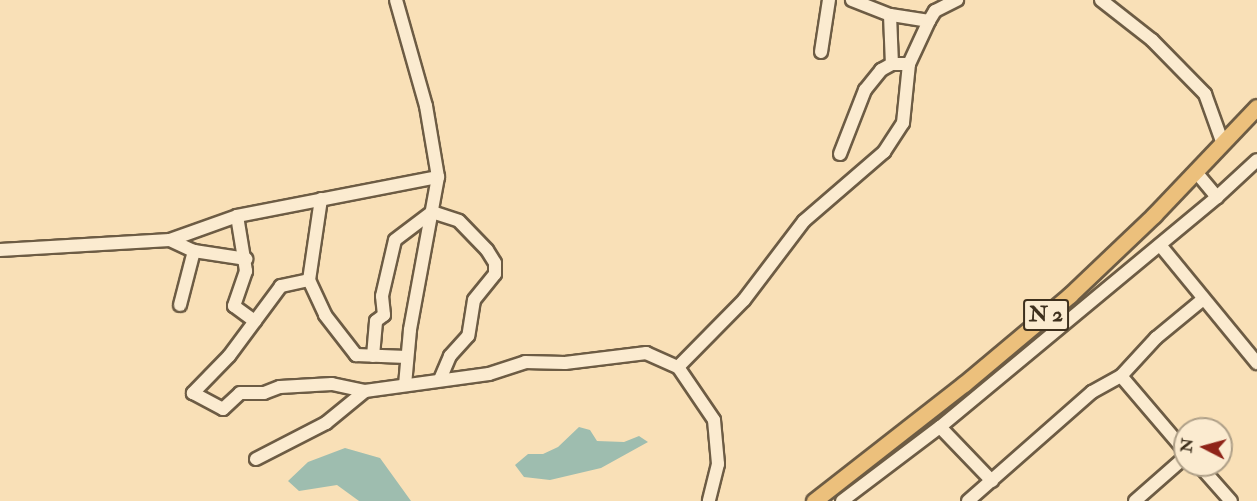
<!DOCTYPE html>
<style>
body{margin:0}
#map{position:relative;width:1257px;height:501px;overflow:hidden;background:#f9e0b7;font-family:"IM FELL Double Pica",serif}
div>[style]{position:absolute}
.water>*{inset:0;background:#9ebdaf}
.roads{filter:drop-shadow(2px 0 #6d5c44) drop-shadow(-2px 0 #6d5c44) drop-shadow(0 2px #6d5c44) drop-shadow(0 -2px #6d5c44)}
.minor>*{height:12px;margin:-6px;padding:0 6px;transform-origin:6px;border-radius:6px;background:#fbebd0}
.major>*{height:15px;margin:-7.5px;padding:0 7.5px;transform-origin:7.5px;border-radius:7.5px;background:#ecc07c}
span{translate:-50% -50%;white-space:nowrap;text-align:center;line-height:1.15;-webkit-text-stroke:4.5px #fbebd0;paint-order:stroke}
.shield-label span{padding:2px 4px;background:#fbebd0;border:2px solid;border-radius:4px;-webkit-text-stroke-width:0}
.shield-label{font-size:21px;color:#3e301d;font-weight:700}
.north{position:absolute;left:1173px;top:417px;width:60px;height:60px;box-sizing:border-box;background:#fbebd0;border:2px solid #afa088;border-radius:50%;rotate:276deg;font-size:16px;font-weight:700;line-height:24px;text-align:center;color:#3e301d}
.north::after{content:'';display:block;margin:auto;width:21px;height:27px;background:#8f2418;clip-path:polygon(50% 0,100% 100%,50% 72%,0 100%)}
</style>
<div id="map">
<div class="water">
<div style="clip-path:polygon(579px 427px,590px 430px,597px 441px,624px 442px,639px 436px,648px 442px,601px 468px,550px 480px,524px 477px,515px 465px,528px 454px,543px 454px,558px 447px)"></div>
<div style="clip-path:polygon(345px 448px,380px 458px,411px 501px,359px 501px,337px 485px,299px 491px,288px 481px,308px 462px)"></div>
</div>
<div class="roads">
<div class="minor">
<div style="left:396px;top:0;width:110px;rotate:74.2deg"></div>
<div style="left:426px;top:106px;width:72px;rotate:80.4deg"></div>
<div style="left:438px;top:177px;width:156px;rotate:100.4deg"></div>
<div style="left:410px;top:330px;width:55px;rotate:95.2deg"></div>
<div style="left:1101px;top:0;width:65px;rotate:38.1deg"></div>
<div style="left:1152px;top:40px;width:76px;rotate:45.5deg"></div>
<div style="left:1205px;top:94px;width:53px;rotate:70.2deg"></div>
<div style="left:890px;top:15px;width:49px;rotate:87.7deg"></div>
<div style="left:929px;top:21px;width:12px;rotate:-59deg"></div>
<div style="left:935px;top:11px;width:25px;rotate:-27deg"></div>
<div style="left:821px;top:52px;width:53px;rotate:-81.3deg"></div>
<div style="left:840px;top:154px;width:69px;rotate:-68.7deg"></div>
<div style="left:865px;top:90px;width:26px;rotate:-51deg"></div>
<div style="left:881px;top:70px;width:13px;rotate:-29deg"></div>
<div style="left:892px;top:64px;width:17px"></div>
<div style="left:909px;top:64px;width:47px;rotate:-65.1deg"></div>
<div style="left:929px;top:21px;width:39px;rotate:-171deg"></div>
<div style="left:890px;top:15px;width:41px;rotate:-158.5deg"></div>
<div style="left:1196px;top:172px;width:33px;rotate:50deg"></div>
<div style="left:1217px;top:197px;width:54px;rotate:-42.8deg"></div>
<div style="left:321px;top:199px;width:82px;rotate:98.4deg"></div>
<div style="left:309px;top:280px;width:38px;rotate:65deg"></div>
<div style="left:325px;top:315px;width:51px;rotate:52.2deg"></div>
<div style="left:356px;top:355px;width:51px;rotate:2.2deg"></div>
<div style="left:237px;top:216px;width:56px;rotate:80.7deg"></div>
<div style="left:246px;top:271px;width:37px;rotate:109deg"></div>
<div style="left:234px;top:306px;width:26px;rotate:36deg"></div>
<div style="left:170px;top:240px;width:26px;rotate:25deg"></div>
<div style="left:194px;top:251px;width:53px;rotate:8.7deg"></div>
<div style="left:1160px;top:245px;width:153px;rotate:50.6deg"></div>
<div style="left:0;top:250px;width:170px;rotate:-3.4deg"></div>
<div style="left:170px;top:240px;width:71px;rotate:-19.7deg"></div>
<div style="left:237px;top:216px;width:205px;rotate:-11deg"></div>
<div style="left:309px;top:280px;width:29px;rotate:168deg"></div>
<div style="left:281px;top:286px;width:87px;rotate:126.6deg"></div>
<div style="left:229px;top:356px;width:52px;rotate:134.2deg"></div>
<div style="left:193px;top:393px;width:34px;rotate:28deg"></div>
<div style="left:223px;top:409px;width:23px;rotate:-43deg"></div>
<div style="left:240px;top:393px;width:24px"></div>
<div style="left:264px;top:393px;width:17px;rotate:-21deg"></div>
<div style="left:280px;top:387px;width:52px;rotate:-3.3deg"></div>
<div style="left:332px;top:384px;width:34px;rotate:12deg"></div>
<div style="left:180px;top:305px;width:56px;rotate:-75.5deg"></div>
<div style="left:373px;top:356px;width:35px;rotate:-85deg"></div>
<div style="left:376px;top:321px;width:10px;rotate:-37deg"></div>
<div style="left:384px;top:315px;width:19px;rotate:-96deg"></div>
<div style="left:382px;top:296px;width:57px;rotate:-76.9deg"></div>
<div style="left:395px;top:240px;width:46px;rotate:-37.1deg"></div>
<div style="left:432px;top:212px;width:28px;rotate:18deg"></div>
<div style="left:459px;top:221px;width:40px;rotate:46deg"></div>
<div style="left:487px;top:250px;width:15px;rotate:58deg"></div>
<div style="left:495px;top:263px;width:11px;rotate:90deg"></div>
<div style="left:495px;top:274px;width:33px;rotate:129deg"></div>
<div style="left:474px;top:300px;width:36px;rotate:99deg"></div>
<div style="left:468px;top:336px;width:27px;rotate:132deg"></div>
<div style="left:450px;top:356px;width:26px;rotate:113deg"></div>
<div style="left:678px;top:367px;width:94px;rotate:-45.4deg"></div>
<div style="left:744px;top:300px;width:99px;rotate:-52.8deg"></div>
<div style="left:804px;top:221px;width:106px;rotate:-40.8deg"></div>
<div style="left:884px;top:152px;width:35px;rotate:-57deg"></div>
<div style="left:903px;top:123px;width:59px;rotate:-84.2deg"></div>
<div style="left:1121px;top:376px;width:99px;rotate:49.5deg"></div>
<div style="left:940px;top:427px;width:75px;rotate:46.1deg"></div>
<div style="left:256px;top:459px;width:79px;rotate:-27.2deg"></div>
<div style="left:326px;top:423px;width:50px;rotate:-39.4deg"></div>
<div style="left:365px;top:391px;width:125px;rotate:-7.8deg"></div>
<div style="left:489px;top:374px;width:38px;rotate:-18deg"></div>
<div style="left:525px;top:362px;width:40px;rotate:1.4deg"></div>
<div style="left:565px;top:363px;width:82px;rotate:-7deg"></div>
<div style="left:646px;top:353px;width:35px;rotate:24deg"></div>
<div style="left:678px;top:367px;width:64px;rotate:55.8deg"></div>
<div style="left:714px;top:420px;width:44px;rotate:84.8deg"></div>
<div style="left:718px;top:464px;width:38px;rotate:104deg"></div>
<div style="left:1199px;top:465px;width:48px;rotate:48.4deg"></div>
<div style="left:842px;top:501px;width:123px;rotate:-37.1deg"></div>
<div style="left:940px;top:427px;width:360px;rotate:-39.7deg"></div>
<div style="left:968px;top:501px;width:165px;rotate:-41.3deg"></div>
<div style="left:1092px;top:392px;width:33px;rotate:-29deg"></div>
<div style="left:1121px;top:376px;width:52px;rotate:-47.4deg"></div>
<div style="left:1156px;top:338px;width:60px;rotate:-39.6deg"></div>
<div style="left:1135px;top:501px;width:67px;rotate:-41.3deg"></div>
</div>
<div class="major">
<div style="left:814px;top:501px;width:190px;rotate:-38deg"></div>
<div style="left:964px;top:384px;width:138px;rotate:-40deg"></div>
<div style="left:1070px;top:295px;width:116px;rotate:-43.6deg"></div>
<div style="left:1154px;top:215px;width:149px;rotate:-46.4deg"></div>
</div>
</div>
<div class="shield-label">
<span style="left:1046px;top:315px">N 2</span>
</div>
<div class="north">N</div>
</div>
